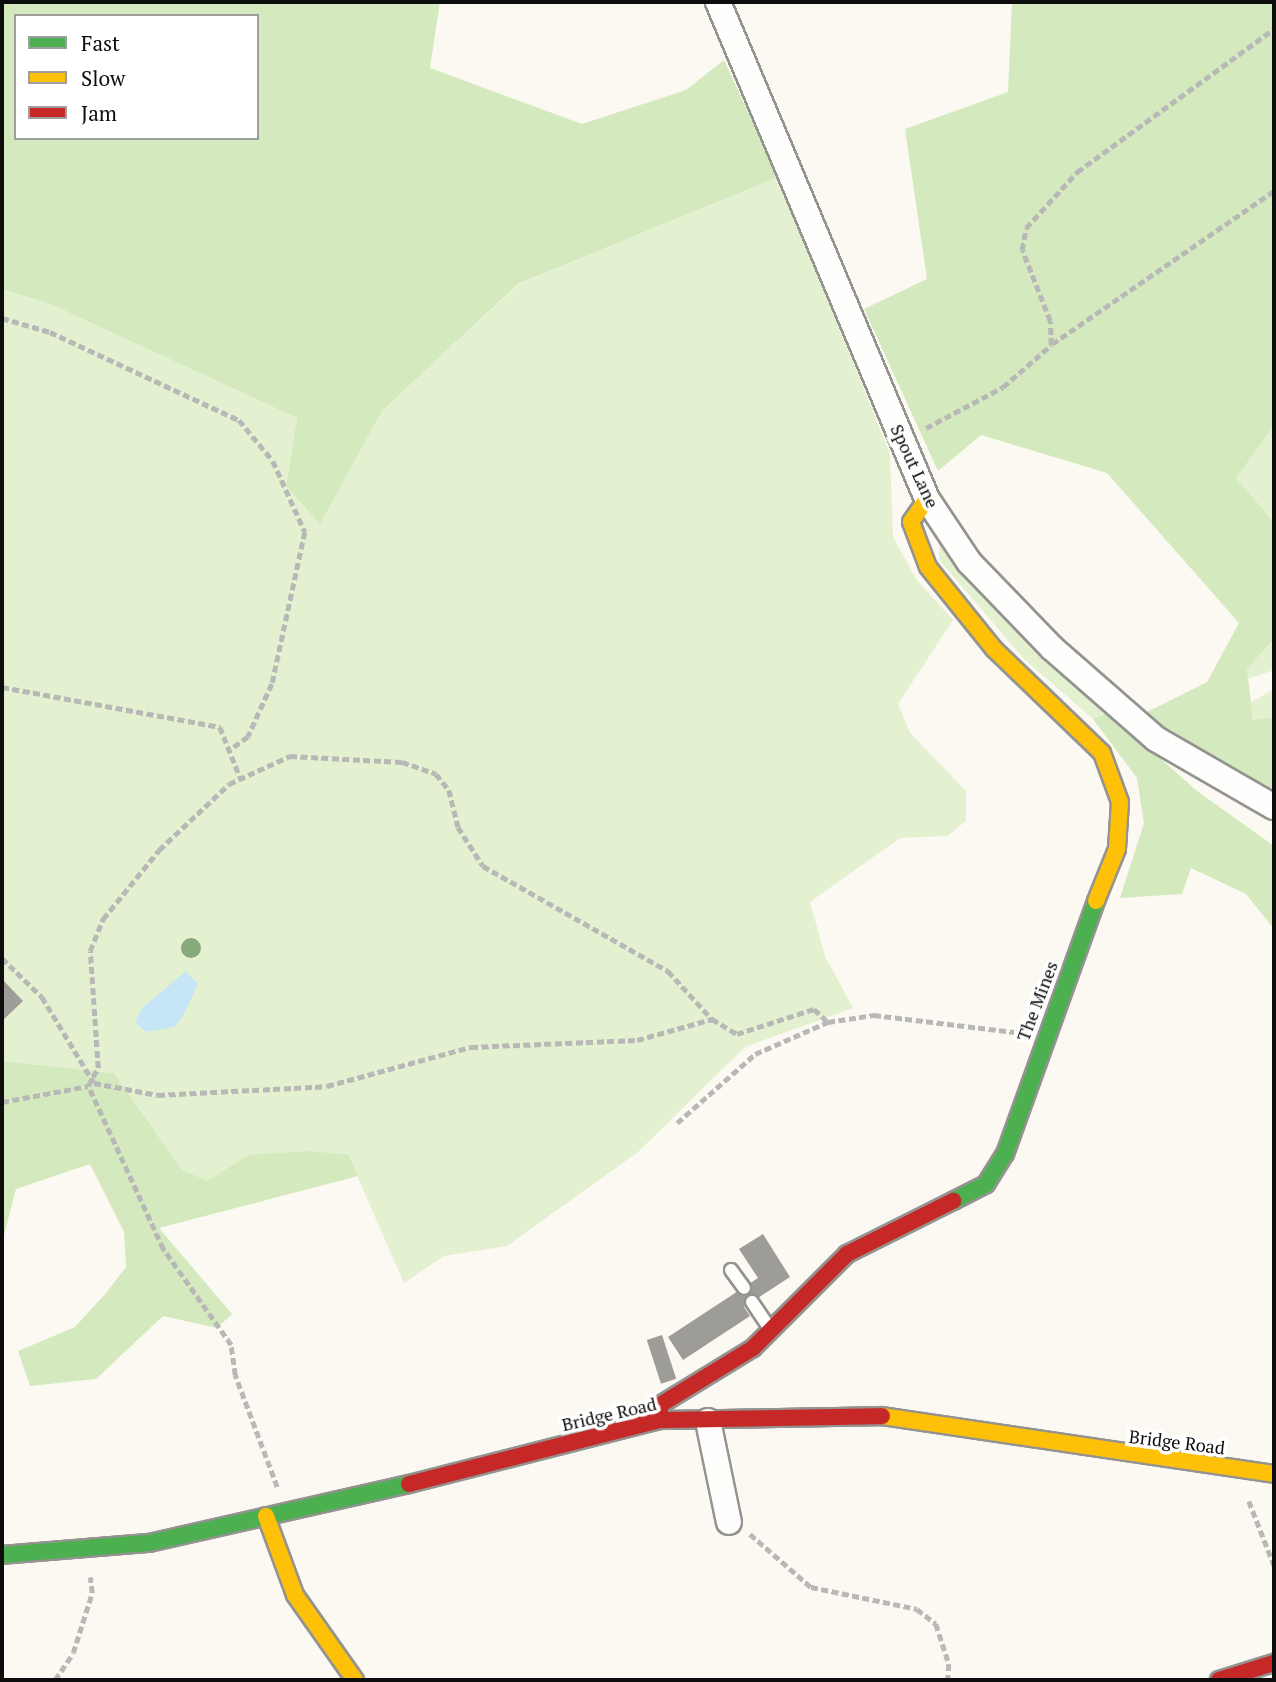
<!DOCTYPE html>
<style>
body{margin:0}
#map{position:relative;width:1276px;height:1682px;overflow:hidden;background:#fbf9f1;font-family:"PT Serif",serif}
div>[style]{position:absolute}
.green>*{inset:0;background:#e4f1d0}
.forest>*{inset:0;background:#d4eabe}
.water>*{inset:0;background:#c6e5f7}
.building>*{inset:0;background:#9e9c97;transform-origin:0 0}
.path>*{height:4.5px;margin-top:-2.25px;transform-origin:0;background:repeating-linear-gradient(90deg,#b8b8b6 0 7px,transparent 0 10.5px)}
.roads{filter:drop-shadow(2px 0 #949390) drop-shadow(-2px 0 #949390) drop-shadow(0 2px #949390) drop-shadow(0 -2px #949390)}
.lane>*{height:12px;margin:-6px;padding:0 6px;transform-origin:6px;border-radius:6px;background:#fefefd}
.street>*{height:24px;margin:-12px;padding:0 12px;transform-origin:12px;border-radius:12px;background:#fefefd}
.fast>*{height:16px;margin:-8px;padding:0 8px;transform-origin:8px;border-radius:8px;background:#4caf50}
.slow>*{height:16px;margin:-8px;padding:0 8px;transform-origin:8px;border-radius:8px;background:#ffc107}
.jam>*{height:16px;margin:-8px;padding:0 8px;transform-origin:8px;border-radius:8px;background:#c62828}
.trees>*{width:20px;height:20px;margin:-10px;border-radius:50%;background:#88a97b}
span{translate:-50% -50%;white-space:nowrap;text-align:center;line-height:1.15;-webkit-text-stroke:7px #fff;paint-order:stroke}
.street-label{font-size:18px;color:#0d0d0d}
.frame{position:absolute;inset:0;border:4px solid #0d0d0d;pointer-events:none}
.legend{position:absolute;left:14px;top:14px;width:245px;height:126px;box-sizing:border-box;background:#fff;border:2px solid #9e9e9e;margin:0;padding:9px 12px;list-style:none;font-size:21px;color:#0d0d0d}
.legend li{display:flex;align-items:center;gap:14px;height:35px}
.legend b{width:35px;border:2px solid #9e9e9e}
</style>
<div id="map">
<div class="green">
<div style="clip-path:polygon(778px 177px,890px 454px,893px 537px,916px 579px,953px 620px,898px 704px,910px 733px,966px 791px,966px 821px,947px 836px,900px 838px,810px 902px,825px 956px,853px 1008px,745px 1047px,638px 1152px,507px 1246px,444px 1256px,404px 1283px,348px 1155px,248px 1155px,208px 1182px,182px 1170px,114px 1073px,2px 1061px,2px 289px,50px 304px,297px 418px,286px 486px,320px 523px,382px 411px,519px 284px)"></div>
<div style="clip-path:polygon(1274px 426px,1274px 522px,1236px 478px)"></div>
<div style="clip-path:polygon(939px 540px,1032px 648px,1109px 713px,1093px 719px,1025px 660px,939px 560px)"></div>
<div style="clip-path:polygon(1274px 639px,1274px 670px,1248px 679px,1247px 669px)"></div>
<div style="clip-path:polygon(1274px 689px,1274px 717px,1253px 720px,1251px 702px)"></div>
</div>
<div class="forest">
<div style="clip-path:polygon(evenodd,2px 2px,440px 2px,430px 68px,582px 124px,686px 90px,724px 60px,778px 177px,518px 284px,382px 411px,320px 524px,286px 486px,297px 418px,50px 304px,2px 289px,2px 2px,16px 16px,257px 16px,257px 138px,16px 138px,16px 16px)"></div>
<div style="clip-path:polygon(1012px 2px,1274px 2px,1274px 426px,1236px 478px,1274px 522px,1274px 639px,1247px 669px,1253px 720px,1274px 717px,1274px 811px,1143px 714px,1207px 682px,1239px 623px,1107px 473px,981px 435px,938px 471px,864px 309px,927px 279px,905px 129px,1008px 92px)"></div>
<div style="clip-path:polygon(1109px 713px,1197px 791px,1274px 846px,1274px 929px,1246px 894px,1191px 868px,1182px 894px,1120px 898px,1144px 823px,1137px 778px,1093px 719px)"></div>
<div style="clip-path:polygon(2px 1061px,114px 1073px,182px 1170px,208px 1181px,248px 1155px,310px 1151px,349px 1155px,358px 1176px,159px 1228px,232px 1314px,217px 1328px,163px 1316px,96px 1379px,30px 1386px,18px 1351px,75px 1327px,106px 1293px,126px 1267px,124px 1232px,90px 1164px,16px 1189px,2px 1243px)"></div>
</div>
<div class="water">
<div style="clip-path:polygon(186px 971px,198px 984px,183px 1016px,174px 1027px,146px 1032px,135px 1022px,142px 1008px)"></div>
</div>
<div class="building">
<div style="clip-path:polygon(2px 979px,23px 1001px,2px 1021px)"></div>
<div style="clip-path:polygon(763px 1234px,790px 1277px,744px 1307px,750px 1316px,683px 1360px,668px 1337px,758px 1278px,739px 1249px)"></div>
<div style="left:662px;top:1335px;width:46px;height:16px;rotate:72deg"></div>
</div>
<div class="path">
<div style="left:2px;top:318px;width:50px;rotate:16.3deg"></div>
<div style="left:50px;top:332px;width:208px;rotate:25deg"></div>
<div style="left:239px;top:420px;width:53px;rotate:50.3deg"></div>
<div style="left:273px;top:461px;width:78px;rotate:65.7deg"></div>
<div style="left:305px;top:532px;width:156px;rotate:102.2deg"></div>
<div style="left:272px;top:684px;width:58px;rotate:114.4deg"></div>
<div style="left:248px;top:737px;width:24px;rotate:144deg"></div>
<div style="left:1052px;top:344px;width:270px;rotate:-34.6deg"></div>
<div style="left:926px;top:428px;width:87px;rotate:-28deg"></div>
<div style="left:1003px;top:387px;width:64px;rotate:-41.2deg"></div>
<div style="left:1051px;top:345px;width:24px;rotate:-92deg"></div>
<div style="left:1050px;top:321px;width:76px;rotate:-111.5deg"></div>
<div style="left:1022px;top:250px;width:22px;rotate:-80deg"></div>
<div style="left:1026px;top:228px;width:76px;rotate:-47.7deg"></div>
<div style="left:1077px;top:172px;width:243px;rotate:-36deg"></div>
<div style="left:2px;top:687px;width:222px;rotate:10.4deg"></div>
<div style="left:220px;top:727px;width:54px;rotate:68.2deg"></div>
<div style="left:2px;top:958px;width:56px;rotate:44.3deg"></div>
<div style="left:42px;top:997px;width:100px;rotate:58.8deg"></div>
<div style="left:94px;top:1083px;width:65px;rotate:10.6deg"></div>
<div style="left:158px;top:1095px;width:169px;rotate:-3deg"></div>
<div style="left:327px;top:1086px;width:149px;rotate:-15.2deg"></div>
<div style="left:471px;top:1047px;width:166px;rotate:-2.4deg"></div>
<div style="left:637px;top:1040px;width:78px;rotate:-15.6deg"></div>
<div style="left:712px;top:1019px;width:29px;rotate:31deg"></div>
<div style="left:737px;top:1034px;width:81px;rotate:-18deg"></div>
<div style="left:814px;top:1009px;width:19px;rotate:43deg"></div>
<div style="left:2px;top:1102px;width:87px;rotate:-10.5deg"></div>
<div style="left:677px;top:1123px;width:104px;rotate:-41.5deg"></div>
<div style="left:755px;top:1054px;width:80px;rotate:-23.7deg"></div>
<div style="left:828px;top:1022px;width:47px;rotate:-8.7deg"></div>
<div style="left:874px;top:1015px;width:141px;rotate:6.9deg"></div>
<div style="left:277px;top:1487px;width:120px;rotate:-110.6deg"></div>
<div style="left:235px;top:1375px;width:30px;rotate:-98deg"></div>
<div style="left:231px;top:1345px;width:118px;rotate:-125.3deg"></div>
<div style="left:163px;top:1249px;width:179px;rotate:-114.7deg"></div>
<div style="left:88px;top:1086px;width:21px;rotate:-61deg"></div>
<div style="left:98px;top:1068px;width:117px;rotate:-93.9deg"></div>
<div style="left:90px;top:951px;width:35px;rotate:-68deg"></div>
<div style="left:103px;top:919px;width:89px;rotate:-50.9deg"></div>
<div style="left:159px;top:850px;width:96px;rotate:-43.3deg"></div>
<div style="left:229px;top:784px;width:67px;rotate:-24.7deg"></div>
<div style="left:290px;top:756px;width:112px;rotate:3.1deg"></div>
<div style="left:402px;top:762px;width:36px;rotate:19deg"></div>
<div style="left:436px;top:774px;width:21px;rotate:51deg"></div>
<div style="left:449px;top:790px;width:38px;rotate:76deg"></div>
<div style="left:458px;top:827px;width:46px;rotate:57.3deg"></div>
<div style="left:483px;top:866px;width:213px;rotate:29.6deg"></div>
<div style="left:668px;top:971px;width:65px;rotate:47.5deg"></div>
<div style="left:1249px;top:1501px;width:69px;rotate:68.7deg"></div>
<div style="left:750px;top:1534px;width:81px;rotate:41deg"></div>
<div style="left:811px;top:1587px;width:108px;rotate:11.7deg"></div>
<div style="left:917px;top:1609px;width:24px;rotate:38deg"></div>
<div style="left:936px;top:1624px;width:42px;rotate:72deg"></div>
<div style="left:949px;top:1664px;width:16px;rotate:94deg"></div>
<div style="left:55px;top:1680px;width:32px;rotate:-56deg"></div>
<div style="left:73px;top:1653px;width:63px;rotate:-72.4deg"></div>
<div style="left:92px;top:1593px;width:16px;rotate:-97deg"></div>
</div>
<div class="roads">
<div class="lane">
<div style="left:731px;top:1270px;width:22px;rotate:54deg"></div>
<div style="left:752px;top:1302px;width:32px;rotate:56deg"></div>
</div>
<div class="street">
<div style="left:718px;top:2px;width:539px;rotate:67.19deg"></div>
<div style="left:927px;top:499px;width:76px;rotate:56.3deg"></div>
<div style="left:969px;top:562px;width:120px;rotate:46deg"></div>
<div style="left:1052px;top:648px;width:138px;rotate:41.2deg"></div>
<div style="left:1156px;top:739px;width:136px;rotate:30deg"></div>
<div style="left:708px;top:1421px;width:103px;rotate:78.3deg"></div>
</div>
<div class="fast">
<div style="left:953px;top:1201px;width:37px;rotate:-27deg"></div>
<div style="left:986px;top:1184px;width:36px;rotate:-58deg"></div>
<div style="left:1005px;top:1154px;width:269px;rotate:-70.2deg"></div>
<div style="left:2px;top:1555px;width:147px;rotate:-4.7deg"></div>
<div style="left:149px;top:1543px;width:267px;rotate:-12.8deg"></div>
</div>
<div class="slow">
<div style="left:927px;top:499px;width:28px;rotate:125deg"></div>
<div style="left:911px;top:522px;width:48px;rotate:69.3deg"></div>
<div style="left:928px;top:567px;width:105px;rotate:51.2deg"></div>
<div style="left:994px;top:649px;width:150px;rotate:43.9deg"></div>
<div style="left:1102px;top:753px;width:52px;rotate:69.8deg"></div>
<div style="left:1120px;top:802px;width:47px;rotate:93.7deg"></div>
<div style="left:1117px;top:849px;width:56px;rotate:112deg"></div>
<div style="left:882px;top:1416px;width:396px;rotate:8.4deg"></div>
<div style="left:266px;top:1516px;width:84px;rotate:69.8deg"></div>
<div style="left:295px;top:1595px;width:104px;rotate:54.8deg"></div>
</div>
<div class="jam">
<div style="left:660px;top:1420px;width:15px;rotate:-90deg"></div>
<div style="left:660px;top:1405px;width:109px;rotate:-31.5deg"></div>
<div style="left:753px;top:1348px;width:133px;rotate:-45deg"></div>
<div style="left:847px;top:1254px;width:119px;rotate:-26.6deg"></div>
<div style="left:409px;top:1484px;width:259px;rotate:-14.3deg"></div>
<div style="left:660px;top:1420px;width:222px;rotate:-1deg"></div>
<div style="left:1219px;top:1680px;width:58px;rotate:-17.2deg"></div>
</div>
</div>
<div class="trees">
<div style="left:191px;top:948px"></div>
</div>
<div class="street-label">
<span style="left:915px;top:466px;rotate:65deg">Spout Lane</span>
<span style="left:1037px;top:1001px;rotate:-69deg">The Mines</span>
<span style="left:609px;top:1414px;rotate:-13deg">Bridge Road</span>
<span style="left:1177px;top:1442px;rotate:7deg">Bridge Road</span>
</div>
<div class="frame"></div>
<ul class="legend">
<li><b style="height:9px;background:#4caf50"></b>Fast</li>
<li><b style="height:9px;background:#ffc107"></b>Slow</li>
<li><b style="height:9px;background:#c62828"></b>Jam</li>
</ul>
</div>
